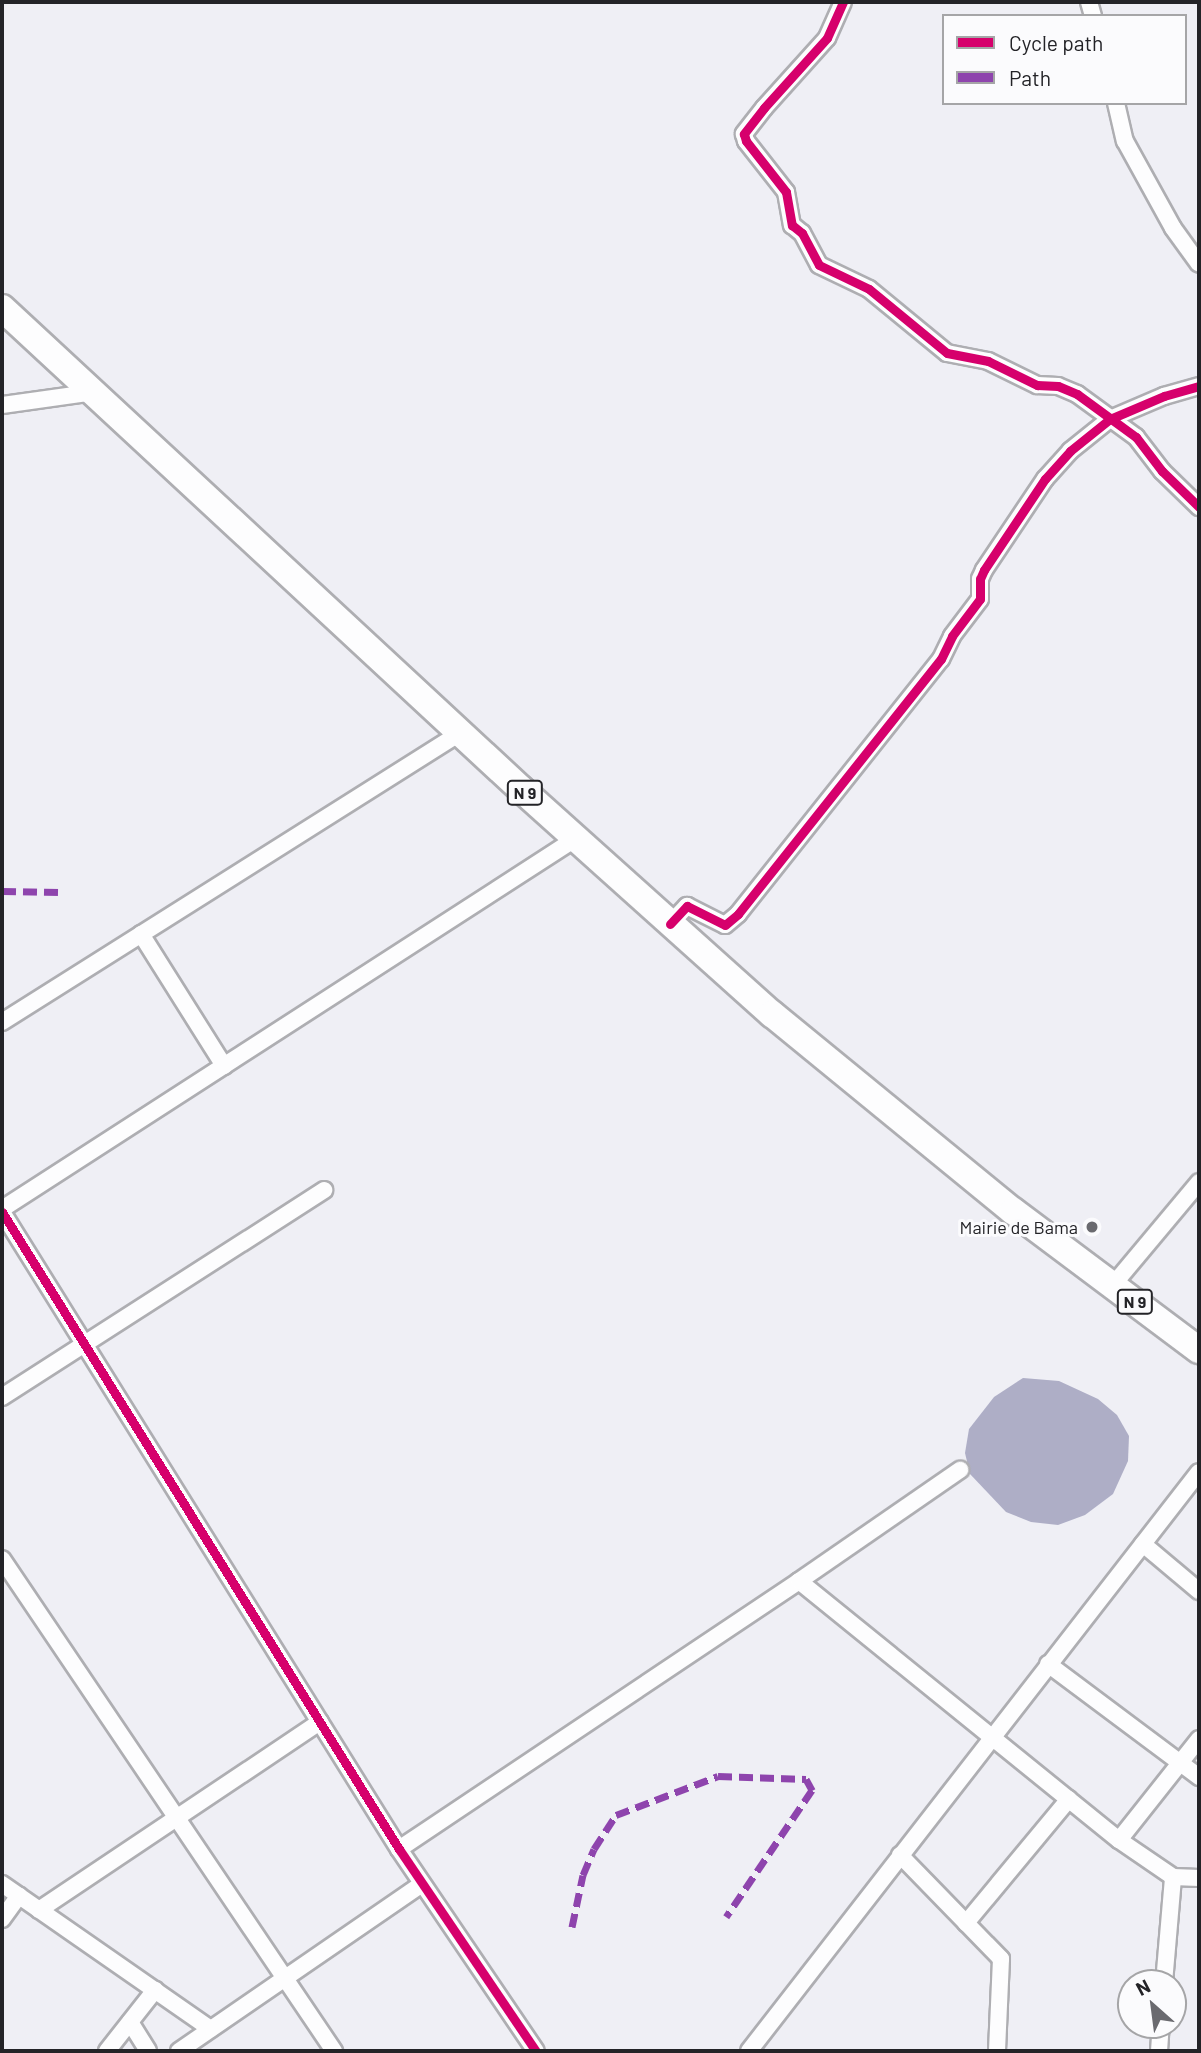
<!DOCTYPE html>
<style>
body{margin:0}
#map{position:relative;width:1201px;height:2053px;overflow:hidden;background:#efeff5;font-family:Barlow,sans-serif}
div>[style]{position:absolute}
.water>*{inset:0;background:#aeaec6}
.roads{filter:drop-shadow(2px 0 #aeaeb2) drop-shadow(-2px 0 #aeaeb2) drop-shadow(0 2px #aeaeb2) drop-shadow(0 -2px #aeaeb2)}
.street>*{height:16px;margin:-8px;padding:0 8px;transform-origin:8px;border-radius:8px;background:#fdfdfe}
.primary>*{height:26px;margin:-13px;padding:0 13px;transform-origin:13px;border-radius:13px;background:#fdfdfe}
.quiet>*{height:7px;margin-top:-3.5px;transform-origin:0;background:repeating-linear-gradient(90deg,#8e44ad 0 14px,transparent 0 21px)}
.cycleway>*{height:9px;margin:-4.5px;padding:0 4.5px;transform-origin:4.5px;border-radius:4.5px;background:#d6006c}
.dots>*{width:19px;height:19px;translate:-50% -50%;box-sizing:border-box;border:4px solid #fbfbfd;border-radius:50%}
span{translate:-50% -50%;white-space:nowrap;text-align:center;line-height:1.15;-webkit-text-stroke:6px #fbfbfd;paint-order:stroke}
.shield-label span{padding:2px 5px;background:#fbfbfd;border:2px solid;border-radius:5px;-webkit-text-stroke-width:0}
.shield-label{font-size:16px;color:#232327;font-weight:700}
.poi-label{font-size:18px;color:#232327}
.right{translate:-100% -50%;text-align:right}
.frame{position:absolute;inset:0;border:4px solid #232327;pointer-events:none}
.legend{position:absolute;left:942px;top:14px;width:245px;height:91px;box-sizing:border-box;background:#fbfbfd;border:2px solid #a5a5a7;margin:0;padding:9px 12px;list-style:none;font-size:21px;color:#232327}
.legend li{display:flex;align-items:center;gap:14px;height:35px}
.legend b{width:35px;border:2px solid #a5a5a7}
.north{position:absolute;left:1117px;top:1969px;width:70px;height:70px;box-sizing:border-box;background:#fbfbfd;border:2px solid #a5a5a7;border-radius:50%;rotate:332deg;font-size:19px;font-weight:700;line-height:28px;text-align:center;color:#232327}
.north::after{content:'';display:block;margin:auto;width:24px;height:32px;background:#6a6a6f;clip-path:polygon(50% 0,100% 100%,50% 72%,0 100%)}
</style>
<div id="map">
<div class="water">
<div style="clip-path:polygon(1023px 1378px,1059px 1381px,1098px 1399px,1117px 1415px,1129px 1436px,1128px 1461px,1113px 1494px,1085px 1515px,1058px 1525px,1031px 1522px,1006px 1512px,970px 1474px,965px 1453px,969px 1429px,994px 1397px)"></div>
</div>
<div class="roads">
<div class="street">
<div style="left:843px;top:2px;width:39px;rotate:114deg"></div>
<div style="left:827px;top:38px;width:94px;rotate:132deg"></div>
<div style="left:764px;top:108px;width:33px;rotate:128deg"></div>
<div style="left:744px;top:134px;width:7px;rotate:74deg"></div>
<div style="left:746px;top:141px;width:65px;rotate:51.9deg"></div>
<div style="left:786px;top:192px;width:34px;rotate:80deg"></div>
<div style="left:792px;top:225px;width:13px;rotate:39deg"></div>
<div style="left:802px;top:233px;width:36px;rotate:62deg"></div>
<div style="left:819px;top:265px;width:55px;rotate:25.6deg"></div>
<div style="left:869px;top:289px;width:101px;rotate:39.4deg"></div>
<div style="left:947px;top:353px;width:42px;rotate:11deg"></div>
<div style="left:988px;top:361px;width:55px;rotate:26.1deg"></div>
<div style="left:1037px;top:385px;width:21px;rotate:3deg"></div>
<div style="left:1058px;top:386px;width:21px;rotate:23deg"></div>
<div style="left:1077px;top:394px;width:73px;rotate:36.1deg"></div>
<div style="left:1136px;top:437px;width:43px;rotate:52.6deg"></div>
<div style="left:1162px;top:471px;width:52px;rotate:44.2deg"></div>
<div style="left:1089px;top:2px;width:15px;rotate:74deg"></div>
<div style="left:1116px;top:103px;width:39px;rotate:77deg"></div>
<div style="left:1125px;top:141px;width:99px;rotate:61.1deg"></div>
<div style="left:1173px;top:228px;width:44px;rotate:54.2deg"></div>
<div style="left:2px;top:405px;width:94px;rotate:-8deg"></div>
<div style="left:670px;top:924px;width:25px;rotate:-47deg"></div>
<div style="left:687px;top:906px;width:42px;rotate:26.6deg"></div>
<div style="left:725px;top:925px;width:17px;rotate:-40deg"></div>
<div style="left:738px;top:914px;width:326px;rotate:-51.5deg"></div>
<div style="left:941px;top:659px;width:25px;rotate:-64deg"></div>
<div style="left:952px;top:636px;width:46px;rotate:-52.9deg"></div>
<div style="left:980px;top:599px;width:20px;rotate:-90deg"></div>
<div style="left:980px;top:579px;width:10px;rotate:-66deg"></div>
<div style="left:984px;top:570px;width:110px;rotate:-56.2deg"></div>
<div style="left:1045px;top:479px;width:38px;rotate:-48deg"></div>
<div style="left:1070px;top:451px;width:51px;rotate:-38.7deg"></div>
<div style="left:1110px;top:419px;width:59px;rotate:-23.1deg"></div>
<div style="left:1164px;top:396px;width:36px;rotate:-16deg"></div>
<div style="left:141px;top:934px;width:156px;rotate:57.8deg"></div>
<div style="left:2px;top:1022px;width:542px;rotate:-32.25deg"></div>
<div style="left:2px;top:1209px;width:682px;rotate:-32.85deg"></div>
<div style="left:2px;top:1212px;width:751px;rotate:58.07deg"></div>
<div style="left:399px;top:1849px;width:244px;rotate:55.9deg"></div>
<div style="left:1113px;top:1285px;width:134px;rotate:-50.1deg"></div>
<div style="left:2px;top:1397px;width:383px;rotate:-32.7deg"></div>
<div style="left:1143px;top:1544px;width:73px;rotate:40deg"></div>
<div style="left:2px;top:1559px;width:594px;rotate:55.99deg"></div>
<div style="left:799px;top:1581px;width:412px;rotate:39deg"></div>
<div style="left:1119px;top:1840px;width:65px;rotate:34.4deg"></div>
<div style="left:1173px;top:1877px;width:26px;rotate:2deg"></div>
<div style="left:1048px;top:1664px;width:189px;rotate:36.8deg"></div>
<div style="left:1119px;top:1840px;width:129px;rotate:-51.6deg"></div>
<div style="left:399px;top:1849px;width:481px;rotate:-33.8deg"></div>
<div style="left:799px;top:1581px;width:196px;rotate:-34.6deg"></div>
<div style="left:900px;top:1855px;width:145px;rotate:45.8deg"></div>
<div style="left:1001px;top:1959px;width:92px;rotate:92.5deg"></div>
<div style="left:2px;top:1884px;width:254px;rotate:34.8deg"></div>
<div style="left:39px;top:1910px;width:338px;rotate:-33.8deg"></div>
<div style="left:2px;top:1919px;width:29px;rotate:-54deg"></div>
<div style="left:966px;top:1923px;width:161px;rotate:-50.3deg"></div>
<div style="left:1164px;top:1983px;width:106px;rotate:-85.1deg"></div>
<div style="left:130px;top:2022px;width:34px;rotate:58deg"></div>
<div style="left:107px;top:2051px;width:78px;rotate:-51.8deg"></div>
<div style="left:179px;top:2051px;width:295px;rotate:-34.5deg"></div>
<div style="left:749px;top:2051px;width:733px;rotate:-52.15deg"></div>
<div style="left:1159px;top:2051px;width:26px;rotate:-86deg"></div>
</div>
<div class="primary">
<div style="left:2px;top:308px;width:709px;rotate:42.83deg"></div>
<div style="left:522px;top:790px;width:336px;rotate:41.9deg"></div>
<div style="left:772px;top:1014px;width:311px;rotate:39.3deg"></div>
<div style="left:1013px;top:1211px;width:232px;rotate:36.8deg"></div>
</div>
</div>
<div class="quiet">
<div style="left:2px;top:891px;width:58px;rotate:1deg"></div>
<div style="left:572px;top:1927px;width:53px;rotate:-78.1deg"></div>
<div style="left:583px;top:1875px;width:28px;rotate:-67deg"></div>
<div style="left:594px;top:1849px;width:40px;rotate:-57.1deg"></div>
<div style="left:616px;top:1815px;width:109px;rotate:-20.9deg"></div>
<div style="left:718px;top:1776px;width:88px;rotate:2deg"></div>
<div style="left:806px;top:1779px;width:13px;rotate:61deg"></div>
<div style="left:812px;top:1790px;width:153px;rotate:124.1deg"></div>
</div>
<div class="cycleway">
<div style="left:843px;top:2px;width:39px;rotate:114deg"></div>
<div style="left:827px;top:38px;width:94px;rotate:132deg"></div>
<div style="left:764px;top:108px;width:33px;rotate:128deg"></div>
<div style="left:744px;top:134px;width:7px;rotate:74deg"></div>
<div style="left:746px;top:141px;width:65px;rotate:51.9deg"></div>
<div style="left:786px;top:192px;width:34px;rotate:80deg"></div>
<div style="left:792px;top:225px;width:13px;rotate:39deg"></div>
<div style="left:802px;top:233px;width:36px;rotate:62deg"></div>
<div style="left:819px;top:265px;width:55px;rotate:25.6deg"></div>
<div style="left:869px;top:289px;width:101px;rotate:39.4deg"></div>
<div style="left:947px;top:353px;width:42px;rotate:11deg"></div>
<div style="left:988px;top:361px;width:55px;rotate:26.1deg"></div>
<div style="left:1037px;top:385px;width:21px;rotate:3deg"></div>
<div style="left:1058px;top:386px;width:21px;rotate:23deg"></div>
<div style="left:1077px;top:394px;width:73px;rotate:36.1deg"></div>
<div style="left:1136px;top:437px;width:43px;rotate:52.6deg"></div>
<div style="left:1162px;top:471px;width:52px;rotate:44.2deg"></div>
<div style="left:670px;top:924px;width:25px;rotate:-47deg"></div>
<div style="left:687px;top:906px;width:42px;rotate:26.6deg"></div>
<div style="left:725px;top:925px;width:17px;rotate:-40deg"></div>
<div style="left:738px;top:914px;width:326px;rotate:-51.5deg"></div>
<div style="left:941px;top:659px;width:25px;rotate:-64deg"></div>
<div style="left:952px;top:636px;width:46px;rotate:-52.9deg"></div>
<div style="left:980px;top:599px;width:20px;rotate:-90deg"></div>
<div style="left:980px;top:579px;width:10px;rotate:-66deg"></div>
<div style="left:984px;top:570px;width:110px;rotate:-56.2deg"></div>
<div style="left:1045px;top:479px;width:38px;rotate:-48deg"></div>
<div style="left:1070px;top:451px;width:51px;rotate:-38.7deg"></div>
<div style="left:1110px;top:419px;width:59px;rotate:-23.1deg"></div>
<div style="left:1164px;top:396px;width:36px;rotate:-16deg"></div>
<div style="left:2px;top:1212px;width:751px;rotate:58.07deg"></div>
<div style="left:399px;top:1849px;width:244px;rotate:55.9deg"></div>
</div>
<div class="dots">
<div style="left:1092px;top:1227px;background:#6a6a6f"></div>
</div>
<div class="shield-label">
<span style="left:525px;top:793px">N 9</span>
<span style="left:1135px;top:1302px">N 9</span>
</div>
<div class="poi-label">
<span class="right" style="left:1078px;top:1227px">Mairie de Bama</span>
</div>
<div class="frame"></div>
<ul class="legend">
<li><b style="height:9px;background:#d6006c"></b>Cycle path</li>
<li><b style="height:9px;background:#8e44ad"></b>Path</li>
</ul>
<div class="north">N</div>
</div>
